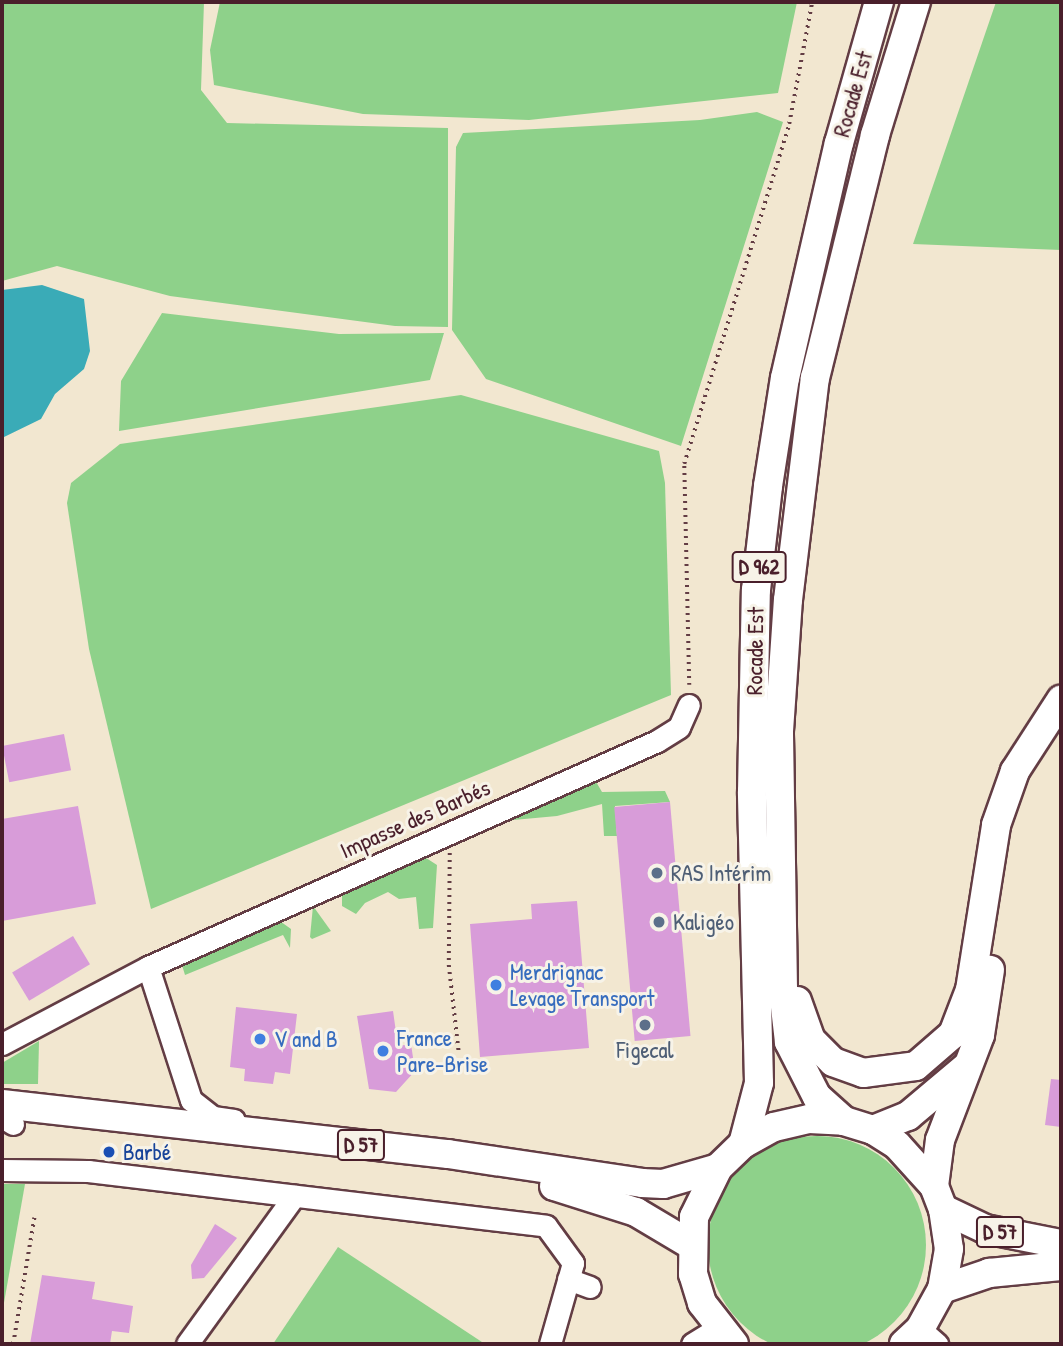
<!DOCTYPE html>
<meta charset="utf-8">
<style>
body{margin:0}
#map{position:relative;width:1063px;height:1346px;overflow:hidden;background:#f2e7d0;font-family:"Patrick Hand",sans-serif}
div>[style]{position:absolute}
.green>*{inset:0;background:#8ed18a}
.round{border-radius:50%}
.water>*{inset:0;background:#3aabb7}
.building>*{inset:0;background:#d89cd9;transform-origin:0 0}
.path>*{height:3.5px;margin-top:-1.75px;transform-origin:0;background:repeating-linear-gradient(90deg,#633d44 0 2px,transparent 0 7px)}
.roads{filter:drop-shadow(2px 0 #633d44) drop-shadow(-2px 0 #633d44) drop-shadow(0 2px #633d44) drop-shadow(0 -2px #633d44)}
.minor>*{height:21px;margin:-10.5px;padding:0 10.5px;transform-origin:10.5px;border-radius:10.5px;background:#fff}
.major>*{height:28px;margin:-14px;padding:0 14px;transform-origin:14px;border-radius:14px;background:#fff}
.dots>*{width:19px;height:19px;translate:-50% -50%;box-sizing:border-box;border:4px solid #f7f3e8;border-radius:50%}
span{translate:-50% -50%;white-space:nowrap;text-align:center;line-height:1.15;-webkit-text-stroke:6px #f7f3e8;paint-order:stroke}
.shield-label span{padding:2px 5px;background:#f7f3e8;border:2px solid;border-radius:5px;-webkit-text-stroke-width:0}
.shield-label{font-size:21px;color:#4a1f2b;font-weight:700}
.street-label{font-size:23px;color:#4a1f2b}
.service-label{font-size:23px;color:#4e5e75}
.left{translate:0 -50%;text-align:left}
.shop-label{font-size:23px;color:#366cbe}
.transit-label{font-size:23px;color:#164399}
.frame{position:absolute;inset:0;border:4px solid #4a1f2b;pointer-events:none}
</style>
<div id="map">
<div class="green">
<div style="clip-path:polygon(2px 2px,204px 2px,201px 90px,227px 123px,448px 128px,448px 327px,395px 326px,170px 296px,57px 266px,2px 281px)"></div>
<div style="clip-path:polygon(220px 2px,797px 2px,778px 93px,529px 120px,363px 114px,214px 85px,210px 50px)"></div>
<div style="clip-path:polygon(996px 2px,1061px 2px,1061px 250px,913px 244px)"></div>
<div style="clip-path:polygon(757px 112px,783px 122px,681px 446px,486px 379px,452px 330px,456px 147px,463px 133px,700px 120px)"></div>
<div style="clip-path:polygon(162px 313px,339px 334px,444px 333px,430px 380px,119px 431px,121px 381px)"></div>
<div style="clip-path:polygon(461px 395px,659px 451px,665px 483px,671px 695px,151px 909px,89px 649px,67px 503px,71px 483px,120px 444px)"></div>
<div style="clip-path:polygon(595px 780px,602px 792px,665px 791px,670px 802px,615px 806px,617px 836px,604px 836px,602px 804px,557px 816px,504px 821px,507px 815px)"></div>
<div style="clip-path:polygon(423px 856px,437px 865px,433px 928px,419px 929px,416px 897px,399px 899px,388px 892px,365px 903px,356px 914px,342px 906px,342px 891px)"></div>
<div style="clip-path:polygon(313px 906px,331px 931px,312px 939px,310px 937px)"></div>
<div style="clip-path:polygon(277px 919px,291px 929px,290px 948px,283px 935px,185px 975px,181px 962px)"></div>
<div style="clip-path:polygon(39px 1041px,38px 1084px,3px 1084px,2px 1063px)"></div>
<div class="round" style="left:708px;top:1136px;width:218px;height:218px"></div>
<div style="clip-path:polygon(2px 1184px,25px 1184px,2px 1314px)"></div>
<div style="clip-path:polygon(338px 1247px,485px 1344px,273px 1344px)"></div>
</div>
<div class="water">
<div style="clip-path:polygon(42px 285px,84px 299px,90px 351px,84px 369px,55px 394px,41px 419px,2px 438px,2px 290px)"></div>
</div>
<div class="building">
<div style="left:64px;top:734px;width:37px;height:63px;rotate:79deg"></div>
<div style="left:670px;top:802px;width:235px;height:56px;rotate:85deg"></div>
<div style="clip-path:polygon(78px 806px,96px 904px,2px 921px,2px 819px)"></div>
<div style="clip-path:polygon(577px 901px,589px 1048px,480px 1057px,470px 924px,532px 919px,531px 904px)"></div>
<div style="left:73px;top:936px;width:33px;height:71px;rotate:59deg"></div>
<div style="clip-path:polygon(236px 1007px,297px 1014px,290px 1074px,275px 1072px,273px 1084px,244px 1081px,245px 1069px,230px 1067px)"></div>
<div style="clip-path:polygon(393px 1011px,398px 1046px,411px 1044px,415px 1071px,396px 1092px,369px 1089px,357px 1016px)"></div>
<div style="clip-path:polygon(1051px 1079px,1061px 1080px,1061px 1127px,1045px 1125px)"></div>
<div style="clip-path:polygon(215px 1224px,237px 1238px,204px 1278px,192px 1279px,191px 1265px)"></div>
<div style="clip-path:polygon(42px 1275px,95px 1282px,92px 1299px,133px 1306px,129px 1333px,112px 1331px,110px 1344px,30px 1344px)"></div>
</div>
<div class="path">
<div style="left:689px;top:685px;width:221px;rotate:-91.3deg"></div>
<div style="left:684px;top:464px;width:356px;rotate:-72.8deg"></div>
<div style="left:789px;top:124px;width:124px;rotate:-79.3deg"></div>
<div style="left:450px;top:853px;width:112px;rotate:90.5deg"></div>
<div style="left:449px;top:965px;width:89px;rotate:83.5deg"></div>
<div style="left:13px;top:1344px;width:128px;rotate:-80.5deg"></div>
</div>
<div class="roads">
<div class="minor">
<div style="left:148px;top:967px;width:140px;rotate:72.1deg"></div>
<div style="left:191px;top:1100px;width:28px;rotate:38deg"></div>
<div style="left:213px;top:1117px;width:21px;rotate:8deg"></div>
<div style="left:2px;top:1044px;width:165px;rotate:-27.8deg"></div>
<div style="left:148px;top:967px;width:557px;rotate:-23.94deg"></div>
<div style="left:657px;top:741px;width:26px;rotate:-32deg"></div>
<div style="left:679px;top:727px;width:24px;rotate:-66deg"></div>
<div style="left:2px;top:1117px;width:13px;rotate:32deg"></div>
<div style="left:2px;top:1170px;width:86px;rotate:0.7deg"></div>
<div style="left:88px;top:1171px;width:461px;rotate:6.8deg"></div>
<div style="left:546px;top:1226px;width:46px;rotate:53.9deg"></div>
<div style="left:573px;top:1263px;width:84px;rotate:105.9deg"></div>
<div style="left:568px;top:1279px;width:23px;rotate:20deg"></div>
<div style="left:920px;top:1329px;width:23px;rotate:41deg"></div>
<div style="left:187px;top:1344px;width:183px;rotate:-54.1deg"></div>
<div style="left:692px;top:1344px;width:31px;rotate:-32deg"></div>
</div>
<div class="major">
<div style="left:797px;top:1001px;width:41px;rotate:70.3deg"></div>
<div style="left:811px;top:1040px;width:31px;rotate:45deg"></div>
<div style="left:833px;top:1062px;width:32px;rotate:20deg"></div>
<div style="left:863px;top:1073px;width:53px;rotate:-7.5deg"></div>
<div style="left:916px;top:1066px;width:49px;rotate:-40.9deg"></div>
<div style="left:953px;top:1034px;width:47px;rotate:-68.9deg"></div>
<div style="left:970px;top:990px;width:167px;rotate:-81deg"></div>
<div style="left:996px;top:825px;width:57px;rotate:-70.6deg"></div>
<div style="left:1015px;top:771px;width:85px;rotate:-57.1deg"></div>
<div style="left:2px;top:1104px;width:449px;rotate:6.4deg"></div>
<div style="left:448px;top:1154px;width:196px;rotate:8.5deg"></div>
<div style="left:642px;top:1183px;width:21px;rotate:3deg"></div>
<div style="left:663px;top:1184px;width:57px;rotate:-16.2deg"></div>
<div style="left:844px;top:1121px;width:36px;rotate:-138deg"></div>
<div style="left:817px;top:1097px;width:62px;rotate:-117deg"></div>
<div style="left:789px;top:1042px;width:53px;rotate:-96.5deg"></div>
<div style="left:783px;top:989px;width:258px;rotate:-90.9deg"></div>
<div style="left:779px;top:731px;width:131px;rotate:-86.1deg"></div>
<div style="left:788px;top:600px;width:224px;rotate:-83.1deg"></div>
<div style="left:815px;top:378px;width:250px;rotate:-76.1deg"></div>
<div style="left:875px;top:135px;width:139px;rotate:-72.9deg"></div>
<div style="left:873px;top:1130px;width:38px;rotate:-22deg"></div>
<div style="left:908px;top:1116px;width:75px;rotate:-40.1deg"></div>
<div style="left:743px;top:1144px;width:63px;rotate:-75.3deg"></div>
<div style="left:759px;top:1083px;width:291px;rotate:-91.4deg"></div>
<div style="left:752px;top:792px;width:202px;rotate:-88.9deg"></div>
<div style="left:756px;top:590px;width:105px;rotate:-83.4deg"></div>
<div style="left:768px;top:486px;width:109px;rotate:-81.1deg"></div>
<div style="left:785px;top:378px;width:241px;rotate:-77.1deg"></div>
<div style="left:839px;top:143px;width:147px;rotate:-74.2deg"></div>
<div style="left:554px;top:1186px;width:86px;rotate:17.6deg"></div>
<div style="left:636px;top:1212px;width:63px;rotate:30.7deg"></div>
<div style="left:934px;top:1186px;width:46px;rotate:-82.6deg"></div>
<div style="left:940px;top:1140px;width:112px;rotate:-69.1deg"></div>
<div style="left:980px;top:1035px;width:66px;rotate:-81.3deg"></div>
<div style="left:943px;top:1209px;width:47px;rotate:25.5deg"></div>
<div style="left:985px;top:1229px;width:77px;rotate:11.2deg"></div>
<div style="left:942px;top:1289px;width:50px;rotate:-18.8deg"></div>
<div style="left:989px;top:1273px;width:72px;rotate:-5.6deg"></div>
<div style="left:734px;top:1344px;width:52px;rotate:-128deg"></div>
<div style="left:702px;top:1303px;width:30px;rotate:-107deg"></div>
<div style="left:693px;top:1274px;width:57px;rotate:-89deg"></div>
<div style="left:694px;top:1217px;width:55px;rotate:-63.9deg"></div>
<div style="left:718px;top:1168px;width:35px;rotate:-44deg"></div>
<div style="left:743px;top:1144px;width:35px;rotate:-29deg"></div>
<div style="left:774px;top:1127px;width:36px;rotate:-13deg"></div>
<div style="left:809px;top:1119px;width:35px;rotate:3deg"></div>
<div style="left:844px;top:1121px;width:30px;rotate:17deg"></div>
<div style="left:873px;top:1130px;width:28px;rotate:32deg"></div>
<div style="left:897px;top:1145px;width:55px;rotate:47.9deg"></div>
<div style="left:934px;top:1186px;width:25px;rotate:69deg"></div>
<div style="left:943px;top:1209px;width:40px;rotate:81.5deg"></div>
<div style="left:949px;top:1249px;width:41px;rotate:99.9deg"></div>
<div style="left:942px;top:1289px;width:46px;rotate:118.8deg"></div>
<div style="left:920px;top:1329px;width:22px;rotate:137deg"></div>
</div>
</div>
<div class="dots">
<div style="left:657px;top:873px;background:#5c6f8a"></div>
<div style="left:659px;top:922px;background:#5c6f8a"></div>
<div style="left:496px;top:985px;background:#3f7fe0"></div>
<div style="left:645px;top:1025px;background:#5c6f8a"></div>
<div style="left:260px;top:1039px;background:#3f7fe0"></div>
<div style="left:383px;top:1051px;background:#3f7fe0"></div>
<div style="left:109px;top:1152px;background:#1a4fb4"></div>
</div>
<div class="shield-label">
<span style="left:759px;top:567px">D 962</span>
<span style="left:361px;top:1145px">D 57</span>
<span style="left:1000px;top:1232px">D 57</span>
</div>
<div class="street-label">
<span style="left:853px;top:94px;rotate:-74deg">Rocade Est</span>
<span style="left:755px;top:651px;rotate:-89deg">Rocade Est</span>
<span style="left:415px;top:819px;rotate:-24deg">Impasse des Barbés</span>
</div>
<div class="service-label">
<span class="left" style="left:671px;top:873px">RAS Intérim</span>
<span class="left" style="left:673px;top:922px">Kaligéo</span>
<span style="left:645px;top:1050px">Figecal</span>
</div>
<div class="shop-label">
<span class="left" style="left:510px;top:985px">Merdrignac<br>Levage Transport</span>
<span class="left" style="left:397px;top:1051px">France<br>Pare-Brise</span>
<span class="left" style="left:274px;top:1039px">V and B</span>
</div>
<div class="transit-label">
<span class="left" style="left:123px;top:1152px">Barbé</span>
</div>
<div class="frame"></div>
</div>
